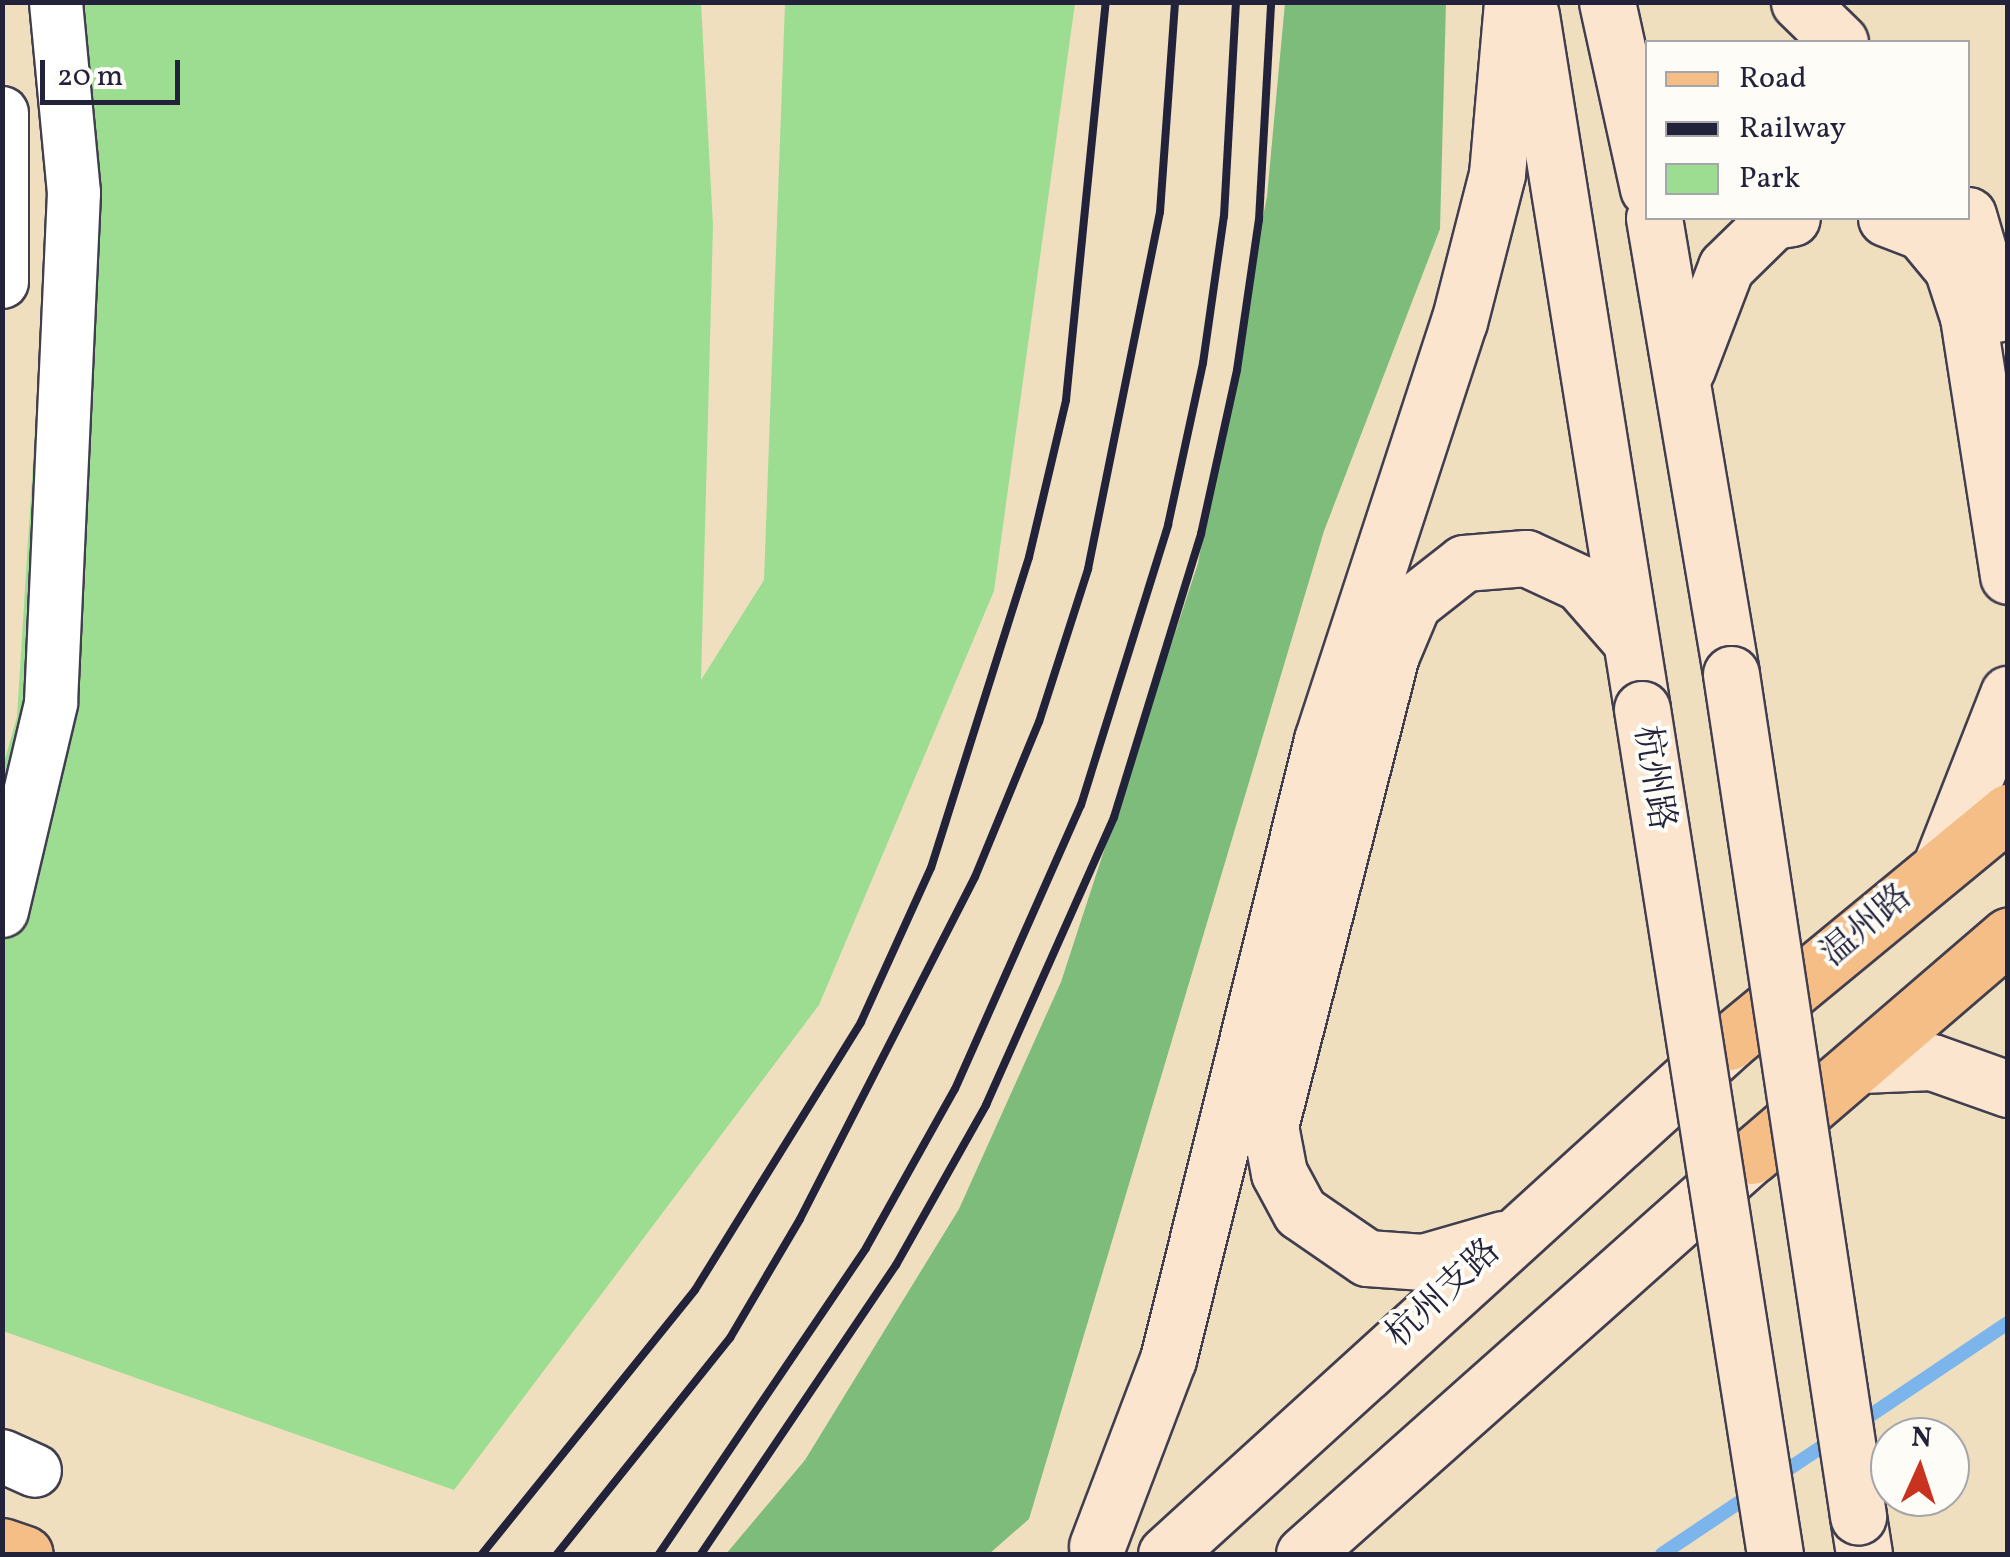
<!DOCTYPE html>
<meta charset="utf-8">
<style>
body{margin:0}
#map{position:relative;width:2010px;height:1557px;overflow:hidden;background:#efdfbe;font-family:Vollkorn,"Noto Serif SC",serif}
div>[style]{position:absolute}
.green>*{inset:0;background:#9ddd92}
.forest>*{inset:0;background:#7ebc7c}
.stream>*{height:14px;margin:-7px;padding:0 7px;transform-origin:7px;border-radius:7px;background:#7bb5ec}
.roads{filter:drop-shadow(2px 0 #413e4f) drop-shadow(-2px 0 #413e4f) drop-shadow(0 2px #413e4f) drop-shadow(0 -2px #413e4f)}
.street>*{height:52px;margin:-26px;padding:0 26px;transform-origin:26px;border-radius:26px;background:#fff}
.secondary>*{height:55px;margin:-27.5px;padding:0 27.5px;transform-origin:27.5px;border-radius:27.5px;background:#fbe5cf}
.primary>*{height:55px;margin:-27.5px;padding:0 27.5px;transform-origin:27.5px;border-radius:27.5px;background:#f6be87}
.highway>*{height:55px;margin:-27.5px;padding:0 27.5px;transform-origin:27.5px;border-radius:27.5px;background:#f6be87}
.rail>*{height:8px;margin:-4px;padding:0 4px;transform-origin:4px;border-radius:4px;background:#22223b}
.bridges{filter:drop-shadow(2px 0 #413e4f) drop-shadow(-2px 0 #413e4f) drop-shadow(0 2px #413e4f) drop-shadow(0 -2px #413e4f)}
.secondary-bridge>*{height:55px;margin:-27.5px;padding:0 27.5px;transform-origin:27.5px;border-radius:27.5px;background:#fbe5cf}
span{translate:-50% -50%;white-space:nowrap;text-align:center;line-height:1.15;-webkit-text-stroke:8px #fdfcf7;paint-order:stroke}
.street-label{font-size:35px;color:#22223b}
.frame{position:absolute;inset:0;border:5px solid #22223b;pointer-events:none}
.legend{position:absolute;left:1645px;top:40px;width:325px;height:180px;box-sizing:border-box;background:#fdfcf7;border:2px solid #a5a5ac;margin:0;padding:12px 18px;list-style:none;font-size:30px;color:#22223b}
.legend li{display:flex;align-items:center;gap:20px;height:50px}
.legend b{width:50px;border:2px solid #a5a5ac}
.north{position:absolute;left:1870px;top:1417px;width:100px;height:100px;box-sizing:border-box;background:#fdfcf7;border:2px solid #a5a5ac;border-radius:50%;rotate:3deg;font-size:28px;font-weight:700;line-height:40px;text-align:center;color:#22223b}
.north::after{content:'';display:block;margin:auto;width:35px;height:45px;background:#c8321e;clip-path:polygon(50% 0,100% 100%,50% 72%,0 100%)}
.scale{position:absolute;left:40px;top:60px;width:140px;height:45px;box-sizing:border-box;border:5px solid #22223b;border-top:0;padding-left:12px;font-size:30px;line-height:35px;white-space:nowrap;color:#22223b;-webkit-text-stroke:8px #fdfcf7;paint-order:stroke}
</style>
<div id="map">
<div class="green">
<div style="clip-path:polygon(38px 3px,701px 3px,713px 226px,701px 680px,764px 580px,785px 3px,1075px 3px,994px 591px,819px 1005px,454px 1490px,3px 1331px,2px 770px,17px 717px,49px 207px)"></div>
</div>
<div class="forest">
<div style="clip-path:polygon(1285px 3px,1446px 3px,1440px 229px,1324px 531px,1029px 1519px,989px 1554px,726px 1554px,805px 1460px,959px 1209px,1061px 982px,1198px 563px,1267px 196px)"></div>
</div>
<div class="stream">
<div style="left:1859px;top:1423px;width:179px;rotate:-33.9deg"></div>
<div style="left:1775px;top:1478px;width:69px;rotate:-33.7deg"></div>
<div style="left:1662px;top:1554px;width:110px;rotate:-33.8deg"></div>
</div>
<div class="roads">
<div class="street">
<div style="left:2px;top:113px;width:169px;rotate:90deg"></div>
<div style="left:2px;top:911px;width:214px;rotate:-76.7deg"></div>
<div style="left:51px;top:703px;width:511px;rotate:-87.42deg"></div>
<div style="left:74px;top:193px;width:192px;rotate:-95.4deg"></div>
<div style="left:2px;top:1456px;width:36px;rotate:24deg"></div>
</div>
<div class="secondary">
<div style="left:1607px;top:2px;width:191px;rotate:77.6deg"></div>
<div style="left:1799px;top:2px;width:57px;rotate:44.3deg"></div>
<div style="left:1531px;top:15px;width:703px;rotate:80.91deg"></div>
<div style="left:1968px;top:215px;width:103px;rotate:73.7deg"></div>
<div style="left:1654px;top:218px;width:462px;rotate:80.4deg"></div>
<div style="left:1886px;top:218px;width:39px;rotate:21deg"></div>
<div style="left:1922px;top:232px;width:47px;rotate:50.2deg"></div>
<div style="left:1952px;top:268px;width:52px;rotate:71.9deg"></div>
<div style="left:1968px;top:317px;width:262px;rotate:81.2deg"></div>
<div style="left:1687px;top:369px;width:109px;rotate:-69.1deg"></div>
<div style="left:1726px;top:267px;width:66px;rotate:-44.4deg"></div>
<div style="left:1773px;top:221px;width:19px;rotate:-9deg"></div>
<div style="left:1941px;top:865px;width:184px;rotate:-68.6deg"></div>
<div style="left:1861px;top:1065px;width:71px;rotate:-2.4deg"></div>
<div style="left:1932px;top:1062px;width:81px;rotate:19.6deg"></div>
<div style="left:1503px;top:1239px;width:83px;rotate:164deg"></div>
<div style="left:1423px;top:1262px;width:56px;rotate:-175.9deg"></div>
<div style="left:1367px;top:1258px;width:81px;rotate:-145.5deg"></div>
<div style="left:1300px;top:1212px;width:44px;rotate:-118.3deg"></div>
<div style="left:1279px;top:1173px;width:48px;rotate:-100.8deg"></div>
<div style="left:1270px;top:1126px;width:486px;rotate:-75.6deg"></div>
<div style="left:1391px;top:655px;width:56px;rotate:-67.1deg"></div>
<div style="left:1413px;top:603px;width:65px;rotate:-38.1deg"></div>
<div style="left:1464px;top:563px;width:62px;rotate:-4.6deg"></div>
<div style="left:1526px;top:558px;width:60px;rotate:24.8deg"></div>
<div style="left:1580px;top:583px;width:74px;rotate:48.8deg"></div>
<div style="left:1858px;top:1516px;width:38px;rotate:81deg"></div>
<div style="left:1097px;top:1546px;width:200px;rotate:-69.2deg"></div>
<div style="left:1168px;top:1359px;width:638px;rotate:-76.03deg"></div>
<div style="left:1322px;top:740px;width:440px;rotate:-71.9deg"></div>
<div style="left:1459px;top:322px;width:153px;rotate:-75.6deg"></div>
<div style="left:1497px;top:174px;width:173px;rotate:-85deg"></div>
<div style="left:1166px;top:1554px;width:761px;rotate:-42.28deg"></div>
<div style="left:1304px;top:1554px;width:596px;rotate:-41.67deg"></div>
</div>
<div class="primary">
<div style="left:1729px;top:1042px;width:362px;rotate:-39.5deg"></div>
<div style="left:1752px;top:1156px;width:338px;rotate:-40.7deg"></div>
</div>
<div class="highway">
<div style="left:2px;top:1546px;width:24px;rotate:19deg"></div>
</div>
</div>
<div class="rail">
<div style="left:482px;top:1554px;width:339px;rotate:-51.1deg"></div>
<div style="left:695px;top:1290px;width:315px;rotate:-58.2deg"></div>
<div style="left:861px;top:1022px;width:169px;rotate:-65.6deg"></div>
<div style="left:931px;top:868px;width:326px;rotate:-72.5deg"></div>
<div style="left:1029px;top:557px;width:161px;rotate:-76.7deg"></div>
<div style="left:1066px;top:400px;width:400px;rotate:-84.3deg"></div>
<div style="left:557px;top:1554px;width:277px;rotate:-51.3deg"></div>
<div style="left:730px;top:1338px;width:138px;rotate:-59.5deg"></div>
<div style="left:800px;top:1219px;width:384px;rotate:-62.9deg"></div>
<div style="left:975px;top:877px;width:168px;rotate:-67.6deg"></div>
<div style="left:1039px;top:722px;width:161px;rotate:-72.2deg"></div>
<div style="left:1088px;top:569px;width:364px;rotate:-78.6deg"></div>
<div style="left:1160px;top:212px;width:211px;rotate:-85.9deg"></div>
<div style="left:659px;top:1554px;width:369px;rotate:-55.9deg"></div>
<div style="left:866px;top:1248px;width:182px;rotate:-60.8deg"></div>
<div style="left:955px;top:1089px;width:311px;rotate:-66.1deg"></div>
<div style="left:1081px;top:805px;width:293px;rotate:-72.7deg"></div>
<div style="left:1168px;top:525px;width:166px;rotate:-77.8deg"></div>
<div style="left:1203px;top:363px;width:148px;rotate:-81.9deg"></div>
<div style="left:1224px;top:216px;width:214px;rotate:-86.8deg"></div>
<div style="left:701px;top:1554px;width:349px;rotate:-56deg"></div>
<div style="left:896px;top:1265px;width:184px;rotate:-60.6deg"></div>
<div style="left:986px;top:1105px;width:315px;rotate:-66deg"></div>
<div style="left:1114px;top:817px;width:296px;rotate:-72.9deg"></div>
<div style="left:1201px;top:534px;width:168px;rotate:-77.6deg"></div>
<div style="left:1237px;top:370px;width:152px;rotate:-81.7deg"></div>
<div style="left:1259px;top:220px;width:218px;rotate:-86.8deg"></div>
</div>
<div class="bridges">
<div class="secondary-bridge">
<div style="left:1731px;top:674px;width:852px;rotate:81.42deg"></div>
<div style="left:1642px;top:709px;width:855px;rotate:81.06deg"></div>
</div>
</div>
<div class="street-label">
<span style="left:1653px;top:778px;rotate:81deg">杭州路</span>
<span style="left:1867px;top:926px;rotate:-40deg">温州路</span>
<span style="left:1444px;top:1294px;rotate:-43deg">杭州支路</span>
</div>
<div class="frame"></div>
<ul class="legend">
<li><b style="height:12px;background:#f6be87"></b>Road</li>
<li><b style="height:12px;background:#22223b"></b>Railway</li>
<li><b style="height:28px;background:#9ddd92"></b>Park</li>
</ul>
<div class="north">N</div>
<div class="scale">20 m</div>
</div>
